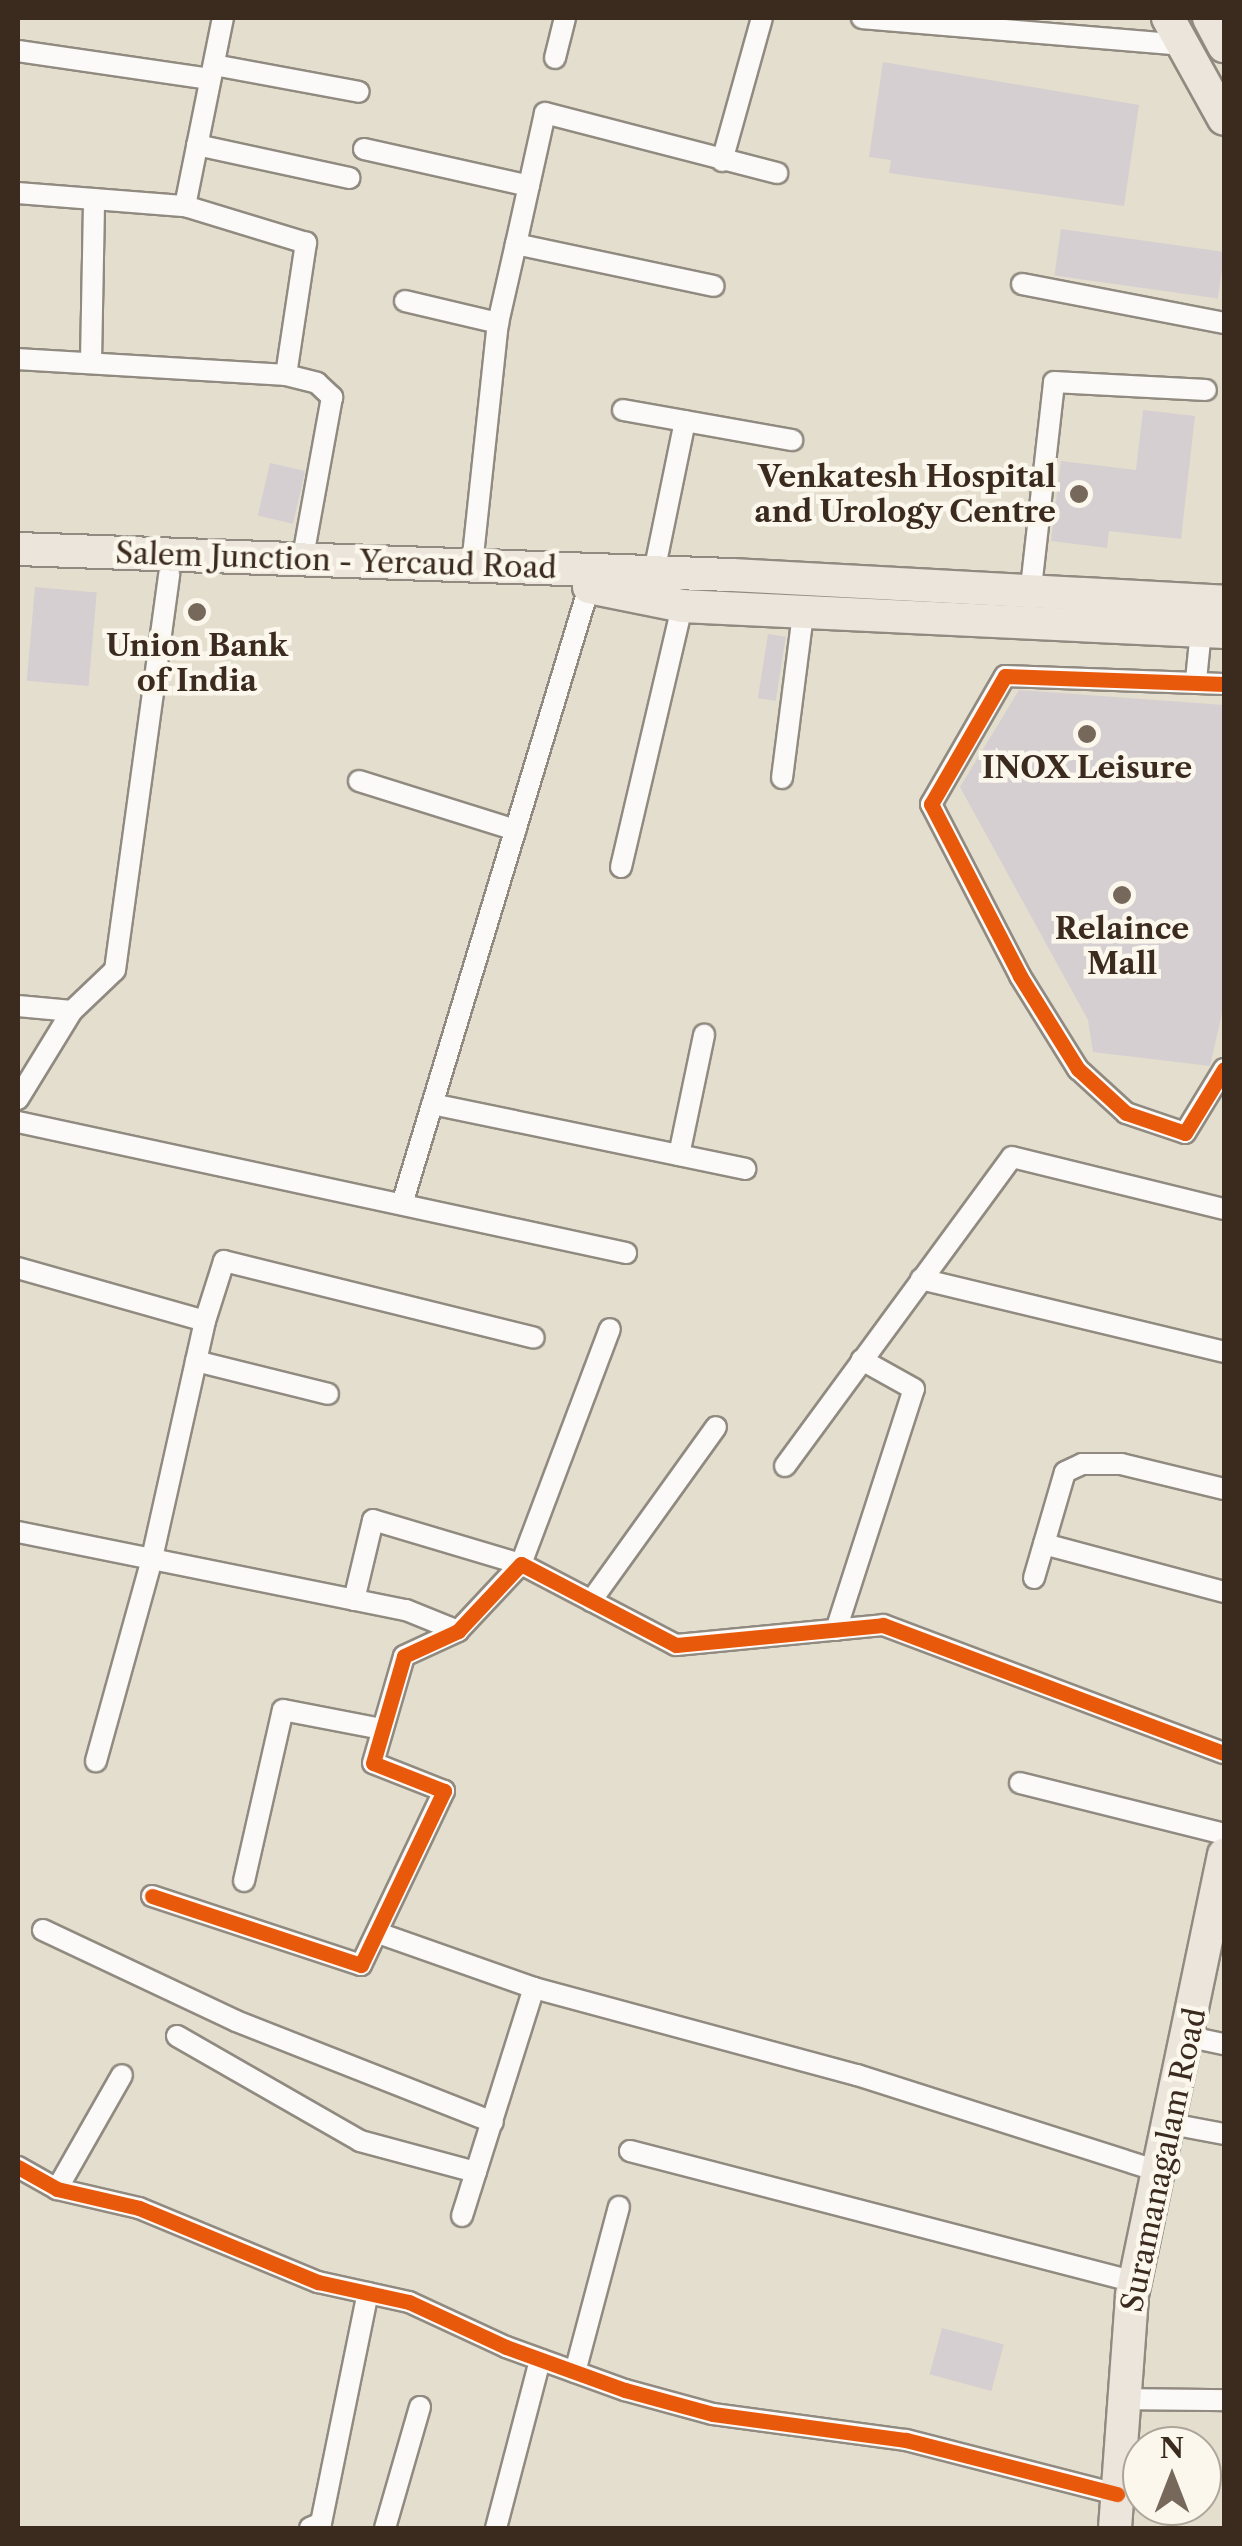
<!DOCTYPE html>
<style>
body{margin:0}
#map{position:relative;width:1242px;height:2546px;overflow:hidden;background:#e3decd;font-family:"Libre Caslon Text",serif}
div>[style]{position:absolute}
.building>*{inset:0;background:#d5cfd1;transform-origin:0 0}
.roads{filter:drop-shadow(2px 0 #908a80) drop-shadow(-2px 0 #908a80) drop-shadow(0 2px #908a80) drop-shadow(0 -2px #908a80)}
.minor>*{height:20px;margin:-10px;padding:0 10px;transform-origin:10px;border-radius:10px;background:#fbfaf8}
.primary>*{height:32px;margin:-16px;padding:0 16px;transform-origin:16px;border-radius:16px;background:#ece5dc}
.cycleway>*{height:15px;margin:-7.5px;padding:0 7.5px;transform-origin:7.5px;border-radius:7.5px;background:#e8590c}
.dots>*{width:28px;height:28px;translate:-50% -50%;box-sizing:border-box;border:5px solid #fbf7ec;border-radius:50%}
span{translate:-50% -50%;white-space:nowrap;text-align:center;line-height:1.15;-webkit-text-stroke:9px #fbf7ec;paint-order:stroke}
.poi-label{font-size:30px;color:#3b2a1e;font-weight:700}
.right{translate:-100% -50%;text-align:right}
.street-label{font-size:30px;color:#3b2a1e}
.frame{position:absolute;inset:0;border:20px solid #3b2a1e;pointer-events:none}
.north{position:absolute;left:1122px;top:2426px;width:100px;height:100px;box-sizing:border-box;background:#fbf7ec;border:2px solid #aea59a;border-radius:50%;rotate:0deg;font-size:28px;font-weight:700;line-height:40px;text-align:center;color:#3b2a1e}
.north::after{content:'';display:block;margin:auto;width:35px;height:45px;background:#76695b;clip-path:polygon(50% 0,100% 100%,50% 72%,0 100%)}
</style>
<div id="map">
<div class="building">
<div style="clip-path:polygon(883px 62px,1139px 105px,1124px 206px,889px 173px,891px 160px,869px 157px)"></div>
<div style="left:1061px;top:229px;width:165px;height:47px;rotate:8deg"></div>
<div style="clip-path:polygon(1143px 410px,1195px 416px,1181px 539px,1109px 531px,1107px 548px,1051px 541px,1061px 461px,1136px 470px)"></div>
<div style="left:270px;top:463px;width:36px;height:54px;rotate:13deg"></div>
<div style="left:35px;top:587px;width:62px;height:94px;rotate:5deg"></div>
<div style="left:768px;top:634px;width:18px;height:65px;rotate:9deg"></div>
<div style="clip-path:polygon(1019px 690px,1224px 705px,1224px 1004px,1210px 1066px,1093px 1052px,1088px 1020px,960px 787px)"></div>
<div style="left:942px;top:2328px;width:64px;height:48px;rotate:15deg"></div>
</div>
<div class="roads">
<div class="minor">
<div style="left:862px;top:18px;width:322px;rotate:4.8deg"></div>
<div style="left:18px;top:51px;width:194px;rotate:8.3deg"></div>
<div style="left:555px;top:58px;width:41px;rotate:-76deg"></div>
<div style="left:214px;top:65px;width:147px;rotate:10.5deg"></div>
<div style="left:197px;top:145px;width:156px;rotate:12.2deg"></div>
<div style="left:364px;top:149px;width:169px;rotate:12.6deg"></div>
<div style="left:722px;top:161px;width:148px;rotate:-74.4deg"></div>
<div style="left:18px;top:193px;width:168px;rotate:4.5deg"></div>
<div style="left:516px;top:244px;width:134px;rotate:-77.5deg"></div>
<div style="left:545px;top:113px;width:240px;rotate:14.5deg"></div>
<div style="left:1022px;top:284px;width:206px;rotate:10.9deg"></div>
<div style="left:405px;top:301px;width:96px;rotate:13.3deg"></div>
<div style="left:18px;top:359px;width:268px;rotate:3.4deg"></div>
<div style="left:286px;top:375px;width:134px;rotate:-81.4deg"></div>
<div style="left:306px;top:243px;width:127px;rotate:-163deg"></div>
<div style="left:185px;top:206px;width:192px;rotate:-78.6deg"></div>
<div style="left:91px;top:361px;width:162px;rotate:-88.9deg"></div>
<div style="left:286px;top:375px;width:32px;rotate:14deg"></div>
<div style="left:317px;top:383px;width:21px;rotate:43deg"></div>
<div style="left:332px;top:397px;width:163px;rotate:100.3deg"></div>
<div style="left:623px;top:410px;width:172px;rotate:10.1deg"></div>
<div style="left:472px;top:565px;width:243px;rotate:-83.9deg"></div>
<div style="left:498px;top:323px;width:81px;rotate:-77.2deg"></div>
<div style="left:516px;top:244px;width:202px;rotate:12deg"></div>
<div style="left:654px;top:572px;width:154px;rotate:-78.4deg"></div>
<div style="left:1032px;top:579px;width:198px;rotate:-83.6deg"></div>
<div style="left:1054px;top:382px;width:152px;rotate:3deg"></div>
<div style="left:1196px;top:680px;width:49px;rotate:-84.2deg"></div>
<div style="left:1224px;top:684px;width:219px;rotate:-177.9deg"></div>
<div style="left:1005px;top:676px;width:148px;rotate:120deg"></div>
<div style="left:931px;top:804px;width:194px;rotate:62.6deg"></div>
<div style="left:1020px;top:976px;width:110px;rotate:58.1deg"></div>
<div style="left:1078px;top:1069px;width:65px;rotate:42.5deg"></div>
<div style="left:1126px;top:1113px;width:62px;rotate:18.7deg"></div>
<div style="left:1185px;top:1133px;width:75px;rotate:-58.6deg"></div>
<div style="left:782px;top:778px;width:166px;rotate:-82.7deg"></div>
<div style="left:359px;top:781px;width:164px;rotate:17.4deg"></div>
<div style="left:621px;top:867px;width:268px;rotate:-76.8deg"></div>
<div style="left:18px;top:1006px;width:54px;rotate:5.3deg"></div>
<div style="left:72px;top:1011px;width:59px;rotate:-43.6deg"></div>
<div style="left:115px;top:970px;width:400px;rotate:-82.2deg"></div>
<div style="left:18px;top:1099px;width:103px;rotate:-58.5deg"></div>
<div style="left:432px;top:1104px;width:320px;rotate:11.7deg"></div>
<div style="left:18px;top:1122px;width:622px;rotate:12.16deg"></div>
<div style="left:679px;top:1155px;width:123px;rotate:-78.2deg"></div>
<div style="left:402px;top:1204px;width:645px;rotate:-73.14deg"></div>
<div style="left:18px;top:1268px;width:194px;rotate:15.8deg"></div>
<div style="left:205px;top:1321px;width:244px;rotate:102.6deg"></div>
<div style="left:152px;top:1559px;width:210px;rotate:105.5deg"></div>
<div style="left:921px;top:1279px;width:312px;rotate:13.5deg"></div>
<div style="left:205px;top:1321px;width:63px;rotate:-72.4deg"></div>
<div style="left:224px;top:1261px;width:319px;rotate:13.9deg"></div>
<div style="left:196px;top:1361px;width:136px;rotate:14deg"></div>
<div style="left:785px;top:1466px;width:383px;rotate:-53.7deg"></div>
<div style="left:1012px;top:1157px;width:218px;rotate:13.8deg"></div>
<div style="left:18px;top:1532px;width:396px;rotate:11.4deg"></div>
<div style="left:406px;top:1610px;width:56px;rotate:22deg"></div>
<div style="left:1044px;top:1544px;width:186px;rotate:14.9deg"></div>
<div style="left:1034px;top:1578px;width:110px;rotate:-73.7deg"></div>
<div style="left:1065px;top:1472px;width:19px;rotate:-25deg"></div>
<div style="left:1082px;top:1464px;width:39px"></div>
<div style="left:1121px;top:1464px;width:106px;rotate:13.6deg"></div>
<div style="left:354px;top:1600px;width:82px;rotate:-76.6deg"></div>
<div style="left:373px;top:1520px;width:154px;rotate:16.6deg"></div>
<div style="left:521px;top:1564px;width:251px;rotate:-69.3deg"></div>
<div style="left:591px;top:1601px;width:214px;rotate:-54.3deg"></div>
<div style="left:836px;top:1630px;width:253px;rotate:-72.1deg"></div>
<div style="left:914px;top:1389px;width:60px;rotate:-150.9deg"></div>
<div style="left:1020px;top:1783px;width:210px;rotate:14deg"></div>
<div style="left:244px;top:1881px;width:175px;rotate:-77.2deg"></div>
<div style="left:283px;top:1710px;width:101px;rotate:10.9deg"></div>
<div style="left:152px;top:1896px;width:220px;rotate:18.3deg"></div>
<div style="left:361px;top:1965px;width:193px;rotate:-64.5deg"></div>
<div style="left:444px;top:1791px;width:76px;rotate:-158.5deg"></div>
<div style="left:373px;top:1763px;width:111px;rotate:-73.8deg"></div>
<div style="left:404px;top:1656px;width:60px;rotate:-24.8deg"></div>
<div style="left:458px;top:1631px;width:92px;rotate:-46.8deg"></div>
<div style="left:521px;top:1564px;width:175px;rotate:27.6deg"></div>
<div style="left:676px;top:1645px;width:208px;rotate:-5.5deg"></div>
<div style="left:883px;top:1625px;width:364px;rotate:20.6deg"></div>
<div style="left:43px;top:1930px;width:213px;rotate:25.2deg"></div>
<div style="left:236px;top:2021px;width:276px;rotate:21.5deg"></div>
<div style="left:378px;top:1933px;width:165px;rotate:19.4deg"></div>
<div style="left:534px;top:1988px;width:335px;rotate:15.1deg"></div>
<div style="left:857px;top:2075px;width:316px;rotate:17.7deg"></div>
<div style="left:177px;top:2036px;width:211px;rotate:29.8deg"></div>
<div style="left:360px;top:2141px;width:120px;rotate:15deg"></div>
<div style="left:1190px;top:2037px;width:35px;rotate:12deg"></div>
<div style="left:1171px;top:2124px;width:54px;rotate:10.7deg"></div>
<div style="left:630px;top:2151px;width:522px;rotate:14.54deg"></div>
<div style="left:18px;top:2167px;width:45px;rotate:29.4deg"></div>
<div style="left:57px;top:2189px;width:84px;rotate:13deg"></div>
<div style="left:139px;top:2208px;width:194px;rotate:22.5deg"></div>
<div style="left:318px;top:2282px;width:93px;rotate:12.4deg"></div>
<div style="left:409px;top:2302px;width:107px;rotate:24.9deg"></div>
<div style="left:506px;top:2347px;width:127px;rotate:19.9deg"></div>
<div style="left:625px;top:2390px;width:91px;rotate:15.3deg"></div>
<div style="left:713px;top:2414px;width:195px;rotate:7.7deg"></div>
<div style="left:906px;top:2440px;width:218px;rotate:14.4deg"></div>
<div style="left:57px;top:2189px;width:131px;rotate:-60.3deg"></div>
<div style="left:462px;top:2216px;width:239px;rotate:-72.5deg"></div>
<div style="left:575px;top:2372px;width:171px;rotate:-75.1deg"></div>
<div style="left:1124px;top:2399px;width:100px;rotate:0.6deg"></div>
<div style="left:310px;top:2528px;width:12px;rotate:-24deg"></div>
<div style="left:321px;top:2523px;width:235px;rotate:-78.5deg"></div>
<div style="left:385px;top:2528px;width:126px;rotate:-73.9deg"></div>
<div style="left:496px;top:2528px;width:174px;rotate:-75.3deg"></div>
</div>
<div class="primary">
<div style="left:1168px;top:18px;width:115px;rotate:61deg"></div>
<div style="left:1209px;top:18px;width:32px;rotate:62deg"></div>
<div style="left:18px;top:549px;width:714px;rotate:2.09deg"></div>
<div style="left:732px;top:575px;width:493px;rotate:3.1deg"></div>
<div style="left:589px;top:587px;width:95px;rotate:11.5deg"></div>
<div style="left:682px;top:606px;width:543px;rotate:2.75deg"></div>
<div style="left:1115px;top:2528px;width:234px;rotate:-85.8deg"></div>
<div style="left:1132px;top:2295px;width:450px;rotate:-78.2deg"></div>
</div>
</div>
<div class="cycleway">
<div style="left:1224px;top:684px;width:219px;rotate:-177.9deg"></div>
<div style="left:1005px;top:676px;width:148px;rotate:120deg"></div>
<div style="left:931px;top:804px;width:194px;rotate:62.6deg"></div>
<div style="left:1020px;top:976px;width:110px;rotate:58.1deg"></div>
<div style="left:1078px;top:1069px;width:65px;rotate:42.5deg"></div>
<div style="left:1126px;top:1113px;width:62px;rotate:18.7deg"></div>
<div style="left:1185px;top:1133px;width:75px;rotate:-58.6deg"></div>
<div style="left:152px;top:1896px;width:220px;rotate:18.3deg"></div>
<div style="left:361px;top:1965px;width:193px;rotate:-64.5deg"></div>
<div style="left:444px;top:1791px;width:76px;rotate:-158.5deg"></div>
<div style="left:373px;top:1763px;width:111px;rotate:-73.8deg"></div>
<div style="left:404px;top:1656px;width:60px;rotate:-24.8deg"></div>
<div style="left:458px;top:1631px;width:92px;rotate:-46.8deg"></div>
<div style="left:521px;top:1564px;width:175px;rotate:27.6deg"></div>
<div style="left:676px;top:1645px;width:208px;rotate:-5.5deg"></div>
<div style="left:883px;top:1625px;width:364px;rotate:20.6deg"></div>
<div style="left:18px;top:2167px;width:45px;rotate:29.4deg"></div>
<div style="left:57px;top:2189px;width:84px;rotate:13deg"></div>
<div style="left:139px;top:2208px;width:194px;rotate:22.5deg"></div>
<div style="left:318px;top:2282px;width:93px;rotate:12.4deg"></div>
<div style="left:409px;top:2302px;width:107px;rotate:24.9deg"></div>
<div style="left:506px;top:2347px;width:127px;rotate:19.9deg"></div>
<div style="left:625px;top:2390px;width:91px;rotate:15.3deg"></div>
<div style="left:713px;top:2414px;width:195px;rotate:7.7deg"></div>
<div style="left:906px;top:2440px;width:218px;rotate:14.4deg"></div>
</div>
<div class="dots">
<div style="left:1079px;top:494px;background:#76695b"></div>
<div style="left:197px;top:612px;background:#76695b"></div>
<div style="left:1087px;top:734px;background:#76695b"></div>
<div style="left:1122px;top:895px;background:#76695b"></div>
</div>
<div class="poi-label">
<span class="right" style="left:1056px;top:494px">Venkatesh Hospital<br>and Urology Centre</span>
<span style="left:197px;top:663px">Union Bank<br>of India</span>
<span style="left:1087px;top:768px">INOX Leisure</span>
<span style="left:1122px;top:946px">Relaince<br>Mall</span>
</div>
<div class="street-label">
<span style="left:336px;top:561px;rotate:2deg">Salem Junction - Yercaud Road</span>
<span style="left:1164px;top:2160px;rotate:-78deg">Suramanagalam Road</span>
</div>
<div class="frame"></div>
<div class="north">N</div>
</div>
